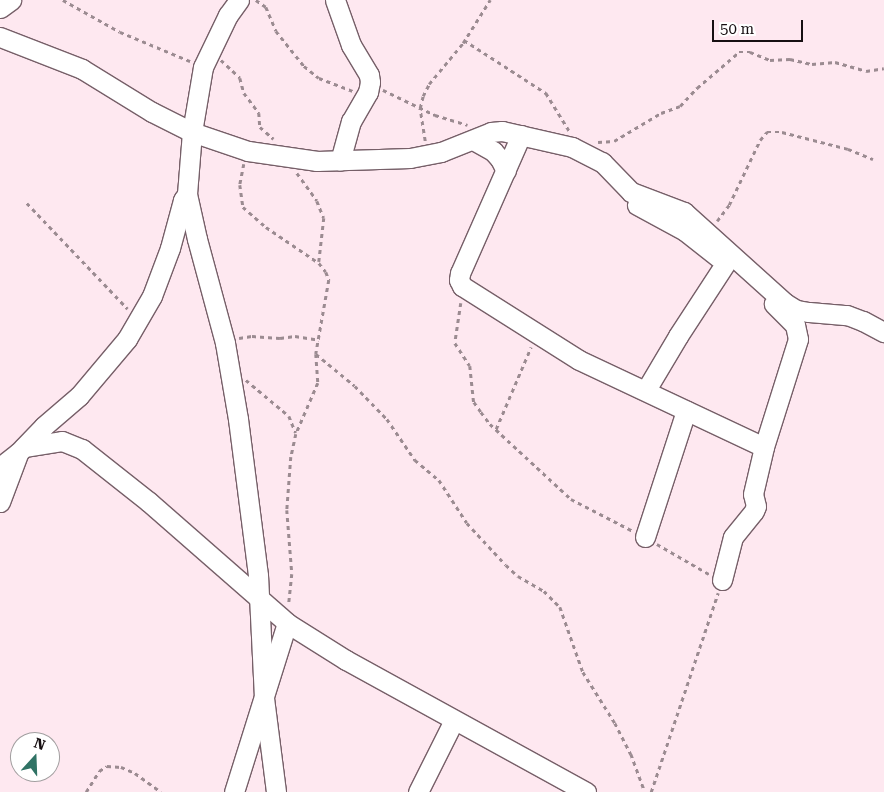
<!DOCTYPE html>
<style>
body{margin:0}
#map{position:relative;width:884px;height:792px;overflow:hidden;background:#fee8f0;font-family:"Roboto Serif",serif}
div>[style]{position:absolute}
.path>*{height:2.5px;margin-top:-1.25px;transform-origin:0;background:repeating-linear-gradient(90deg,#9b8b91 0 4px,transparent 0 8px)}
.roads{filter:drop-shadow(1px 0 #765f68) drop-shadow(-1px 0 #765f68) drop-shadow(0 1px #765f68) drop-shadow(0 -1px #765f68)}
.minor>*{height:19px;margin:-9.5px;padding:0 9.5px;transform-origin:9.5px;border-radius:9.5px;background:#fff}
span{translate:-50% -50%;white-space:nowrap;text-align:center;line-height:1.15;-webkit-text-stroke:5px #fff;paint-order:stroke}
.north{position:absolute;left:10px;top:732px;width:50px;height:50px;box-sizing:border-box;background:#fff;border:1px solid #a29fa0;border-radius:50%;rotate:20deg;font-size:14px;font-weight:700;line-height:20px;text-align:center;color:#170f12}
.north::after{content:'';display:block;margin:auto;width:18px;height:22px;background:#307365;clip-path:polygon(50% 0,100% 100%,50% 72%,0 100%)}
.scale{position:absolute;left:712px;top:20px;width:91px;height:22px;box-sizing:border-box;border:2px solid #170f12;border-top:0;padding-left:6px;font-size:15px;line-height:18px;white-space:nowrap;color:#170f12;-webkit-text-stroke:4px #fff;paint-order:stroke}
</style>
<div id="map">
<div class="path">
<div style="left:63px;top:0;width:65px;rotate:29.3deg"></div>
<div style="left:120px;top:32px;width:76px;rotate:22.5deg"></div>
<div style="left:256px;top:0;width:12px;rotate:35deg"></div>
<div style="left:266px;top:7px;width:26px;rotate:67deg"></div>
<div style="left:276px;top:31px;width:45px;rotate:51.3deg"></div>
<div style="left:304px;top:66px;width:19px;rotate:39deg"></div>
<div style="left:319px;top:78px;width:36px;rotate:21deg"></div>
<div style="left:464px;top:40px;width:98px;rotate:32.9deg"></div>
<div style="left:546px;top:93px;width:46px;rotate:58.4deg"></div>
<div style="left:221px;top:60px;width:26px;rotate:43deg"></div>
<div style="left:240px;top:78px;width:16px;rotate:75deg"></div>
<div style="left:244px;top:93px;width:25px;rotate:53deg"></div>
<div style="left:259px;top:113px;width:14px;rotate:86deg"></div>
<div style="left:260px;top:127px;width:18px;rotate:41deg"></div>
<div style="left:383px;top:90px;width:58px;rotate:25.7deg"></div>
<div style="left:435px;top:115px;width:34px;rotate:17deg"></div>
<div style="left:425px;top:141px;width:33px;rotate:-99deg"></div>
<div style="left:420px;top:108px;width:12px;rotate:-76deg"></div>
<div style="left:423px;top:96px;width:13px;rotate:-63deg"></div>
<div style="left:429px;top:84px;width:53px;rotate:-50.3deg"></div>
<div style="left:463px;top:43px;width:51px;rotate:-57.9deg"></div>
<div style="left:598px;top:142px;width:16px;rotate:-4deg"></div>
<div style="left:614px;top:141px;width:55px;rotate:-30.8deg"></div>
<div style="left:661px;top:113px;width:20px;rotate:-20deg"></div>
<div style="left:680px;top:106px;width:25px;rotate:-47deg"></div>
<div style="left:697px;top:88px;width:55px;rotate:-40.6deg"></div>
<div style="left:739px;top:52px;width:11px"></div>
<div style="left:750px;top:52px;width:22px;rotate:22deg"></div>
<div style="left:770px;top:60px;width:20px;rotate:-3deg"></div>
<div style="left:790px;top:59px;width:23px;rotate:13deg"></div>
<div style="left:812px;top:64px;width:23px;rotate:-5deg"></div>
<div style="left:835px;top:62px;width:32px;rotate:16deg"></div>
<div style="left:866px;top:71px;width:18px;rotate:-9deg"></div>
<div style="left:244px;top:164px;width:21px;rotate:101deg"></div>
<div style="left:240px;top:185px;width:22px;rotate:82deg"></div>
<div style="left:243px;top:207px;width:30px;rotate:41deg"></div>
<div style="left:266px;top:227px;width:64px;rotate:34.2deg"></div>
<div style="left:319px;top:263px;width:11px;rotate:52deg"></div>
<div style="left:326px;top:272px;width:9px;rotate:69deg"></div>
<div style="left:329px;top:280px;width:75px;rotate:100deg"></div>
<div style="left:316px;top:354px;width:29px;rotate:86deg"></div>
<div style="left:318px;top:383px;width:56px;rotate:113.3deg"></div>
<div style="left:296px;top:434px;width:24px;rotate:102deg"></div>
<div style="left:291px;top:457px;width:53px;rotate:94.3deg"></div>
<div style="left:287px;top:510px;width:64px;rotate:85.5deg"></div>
<div style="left:292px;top:574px;width:30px;rotate:96deg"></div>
<div style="left:297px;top:173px;width:34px;rotate:54deg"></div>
<div style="left:317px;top:201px;width:18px;rotate:68deg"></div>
<div style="left:324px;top:218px;width:44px;rotate:96.5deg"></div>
<div style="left:27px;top:203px;width:146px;rotate:46.4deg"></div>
<div style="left:717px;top:221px;width:20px;rotate:-53deg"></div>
<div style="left:729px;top:205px;width:72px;rotate:-64.5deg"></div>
<div style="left:760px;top:140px;width:11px;rotate:-49deg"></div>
<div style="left:767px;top:132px;width:15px"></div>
<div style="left:782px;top:132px;width:68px;rotate:14.4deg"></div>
<div style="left:848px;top:149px;width:27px;rotate:22deg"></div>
<div style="left:461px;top:303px;width:40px;rotate:98.5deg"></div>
<div style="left:455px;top:343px;width:27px;rotate:57deg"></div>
<div style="left:470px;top:366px;width:36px;rotate:84deg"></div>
<div style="left:474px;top:402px;width:12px;rotate:55deg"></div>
<div style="left:481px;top:412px;width:15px;rotate:53deg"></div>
<div style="left:490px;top:424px;width:110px;rotate:42.8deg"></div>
<div style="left:571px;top:499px;width:70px;rotate:27.3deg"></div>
<div style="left:239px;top:338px;width:13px;rotate:-9deg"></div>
<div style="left:252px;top:336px;width:28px;rotate:4deg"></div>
<div style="left:280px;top:338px;width:15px;rotate:-8deg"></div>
<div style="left:295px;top:336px;width:24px;rotate:9deg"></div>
<div style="left:316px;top:354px;width:50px;rotate:39.4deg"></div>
<div style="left:355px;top:386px;width:46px;rotate:45.9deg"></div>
<div style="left:387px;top:419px;width:50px;rotate:55.7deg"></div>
<div style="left:415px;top:460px;width:31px;rotate:40deg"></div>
<div style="left:439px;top:480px;width:51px;rotate:56.9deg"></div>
<div style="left:467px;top:523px;width:57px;rotate:47.1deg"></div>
<div style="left:506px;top:565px;width:16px;rotate:43deg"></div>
<div style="left:518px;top:576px;width:30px;rotate:30deg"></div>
<div style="left:544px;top:591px;width:23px;rotate:45deg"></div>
<div style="left:560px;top:607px;width:69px;rotate:70.5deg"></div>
<div style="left:583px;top:672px;width:60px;rotate:57.9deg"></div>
<div style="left:615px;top:723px;width:35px;rotate:63deg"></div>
<div style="left:631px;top:754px;width:40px;rotate:69.8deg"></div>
<div style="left:246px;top:380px;width:56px;rotate:39.9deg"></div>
<div style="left:289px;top:416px;width:18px;rotate:68deg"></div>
<div style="left:496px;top:429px;width:89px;rotate:-66.9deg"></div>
<div style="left:657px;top:544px;width:60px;rotate:30deg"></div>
<div style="left:86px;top:792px;width:25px;rotate:-58deg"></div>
<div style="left:99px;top:771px;width:9px;rotate:-32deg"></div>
<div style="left:107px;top:766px;width:14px;rotate:4deg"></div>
<div style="left:121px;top:767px;width:15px;rotate:23deg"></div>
<div style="left:135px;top:773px;width:32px;rotate:36deg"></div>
<div style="left:651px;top:792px;width:210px;rotate:-71.4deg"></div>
</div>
<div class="roads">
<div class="minor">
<div style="left:239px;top:0;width:19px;rotate:126deg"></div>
<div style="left:228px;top:15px;width:58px;rotate:115.7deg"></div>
<div style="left:203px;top:67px;width:66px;rotate:99.6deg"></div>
<div style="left:192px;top:132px;width:62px;rotate:94.6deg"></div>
<div style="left:187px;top:194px;width:46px;rotate:77.5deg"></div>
<div style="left:197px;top:239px;width:108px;rotate:74.9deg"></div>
<div style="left:225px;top:343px;width:77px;rotate:80.3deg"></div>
<div style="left:238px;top:419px;width:157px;rotate:82.7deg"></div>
<div style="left:258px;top:575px;width:123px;rotate:87.2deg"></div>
<div style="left:264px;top:698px;width:95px;rotate:82.7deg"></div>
<div style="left:335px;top:0;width:48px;rotate:70.4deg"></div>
<div style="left:351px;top:45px;width:35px;rotate:59deg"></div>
<div style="left:369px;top:75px;width:7px;rotate:82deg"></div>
<div style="left:370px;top:82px;width:10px;rotate:101deg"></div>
<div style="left:368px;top:92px;width:34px;rotate:120deg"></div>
<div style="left:351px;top:121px;width:41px;rotate:105.4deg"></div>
<div style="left:0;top:8px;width:14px;rotate:-36deg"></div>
<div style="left:0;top:37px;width:88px;rotate:21.3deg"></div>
<div style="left:82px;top:69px;width:82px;rotate:31.6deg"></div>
<div style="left:152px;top:112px;width:45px;rotate:26.6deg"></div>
<div style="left:192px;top:132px;width:59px;rotate:18.7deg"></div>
<div style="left:248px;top:151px;width:70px;rotate:8.2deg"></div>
<div style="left:317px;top:161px;width:93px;rotate:-1.8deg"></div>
<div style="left:410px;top:158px;width:32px;rotate:-11deg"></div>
<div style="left:441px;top:152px;width:54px;rotate:-21.8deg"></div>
<div style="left:491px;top:132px;width:11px;rotate:-5deg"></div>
<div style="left:502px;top:131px;width:72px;rotate:12.9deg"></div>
<div style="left:572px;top:147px;width:34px;rotate:27deg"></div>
<div style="left:602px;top:162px;width:42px;rotate:46deg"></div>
<div style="left:631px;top:192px;width:57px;rotate:20.7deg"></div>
<div style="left:684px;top:212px;width:136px;rotate:42deg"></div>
<div style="left:785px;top:303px;width:13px;rotate:32deg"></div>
<div style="left:796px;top:310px;width:13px;rotate:9deg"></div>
<div style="left:809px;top:312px;width:38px;rotate:5deg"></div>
<div style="left:847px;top:315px;width:17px;rotate:21deg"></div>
<div style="left:863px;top:321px;width:24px;rotate:28deg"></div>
<div style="left:521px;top:135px;width:151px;rotate:113.8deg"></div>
<div style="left:460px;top:273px;width:7px;rotate:98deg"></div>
<div style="left:459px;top:280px;width:7px;rotate:63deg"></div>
<div style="left:462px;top:286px;width:138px;rotate:32.3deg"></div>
<div style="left:579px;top:360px;width:204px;rotate:25.2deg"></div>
<div style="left:473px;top:140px;width:23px;rotate:29deg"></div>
<div style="left:493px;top:151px;width:11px;rotate:49deg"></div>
<div style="left:500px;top:159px;width:13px;rotate:63deg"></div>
<div style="left:637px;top:205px;width:55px;rotate:28.4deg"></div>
<div style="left:685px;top:231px;width:42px;rotate:38.2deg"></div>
<div style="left:646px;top:390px;width:63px;rotate:-59.3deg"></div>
<div style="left:678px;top:336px;width:86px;rotate:-56.9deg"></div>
<div style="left:24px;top:447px;width:38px;rotate:-9deg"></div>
<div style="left:62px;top:441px;width:22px;rotate:22deg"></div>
<div style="left:82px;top:449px;width:85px;rotate:38.3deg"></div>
<div style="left:149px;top:502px;width:184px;rotate:41.2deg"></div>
<div style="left:287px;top:623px;width:70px;rotate:32.1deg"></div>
<div style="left:346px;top:660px;width:274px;rotate:28.8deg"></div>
<div style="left:0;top:467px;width:23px;rotate:-38deg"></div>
<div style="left:18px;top:453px;width:37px;rotate:-46deg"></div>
<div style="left:44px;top:426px;width:46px;rotate:-40.6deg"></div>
<div style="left:79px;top:396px;width:75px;rotate:-49.9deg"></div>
<div style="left:127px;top:339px;width:50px;rotate:-59.8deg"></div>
<div style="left:152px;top:296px;width:51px;rotate:-69.4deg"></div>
<div style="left:170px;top:248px;width:50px;rotate:-74.8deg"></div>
<div style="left:183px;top:200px;width:7px;rotate:-56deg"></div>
<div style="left:0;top:502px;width:51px;rotate:-69.4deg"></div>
<div style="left:645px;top:537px;width:133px;rotate:-72deg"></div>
<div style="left:722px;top:580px;width:44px;rotate:-75.7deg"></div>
<div style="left:733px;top:537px;width:33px;rotate:-51deg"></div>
<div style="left:754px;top:511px;width:5px;rotate:-68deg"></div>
<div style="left:756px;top:506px;width:12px;rotate:-104deg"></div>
<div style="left:753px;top:494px;width:48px;rotate:-76.8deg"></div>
<div style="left:764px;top:447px;width:113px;rotate:-72.5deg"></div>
<div style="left:798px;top:339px;width:14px;rotate:-102deg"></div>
<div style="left:795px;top:325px;width:30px;rotate:-135deg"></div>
<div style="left:234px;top:792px;width:177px;rotate:-72.6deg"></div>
<div style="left:418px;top:792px;width:80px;rotate:-63.4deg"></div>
</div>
</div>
<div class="north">N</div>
<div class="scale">50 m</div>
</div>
